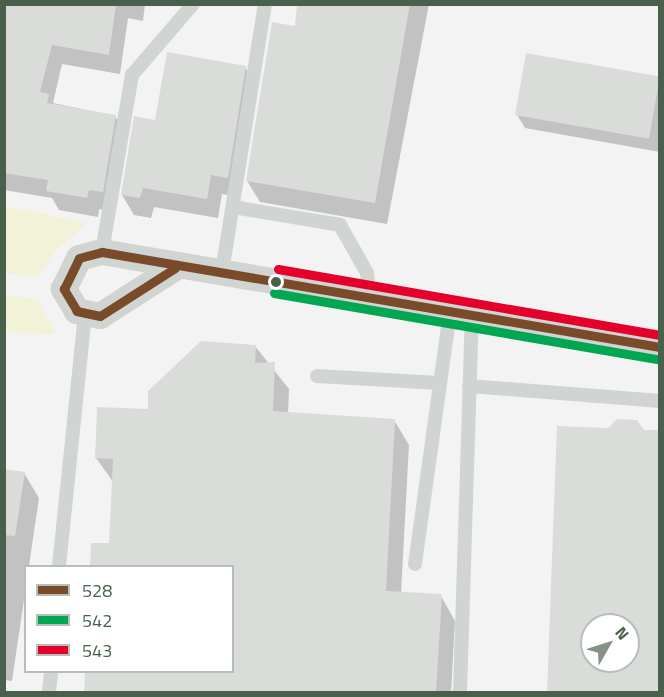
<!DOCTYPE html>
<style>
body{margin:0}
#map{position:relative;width:664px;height:697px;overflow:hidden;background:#f3f3f3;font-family:"Titillium Web",sans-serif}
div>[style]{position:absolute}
.green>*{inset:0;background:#f1f2d8}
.shadow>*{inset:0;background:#0003}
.building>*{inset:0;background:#dadcda;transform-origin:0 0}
.lane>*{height:14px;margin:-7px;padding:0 7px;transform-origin:7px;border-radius:7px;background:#d1d5d1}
.street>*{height:26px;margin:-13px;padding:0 13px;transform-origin:13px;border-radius:13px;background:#d1d5d1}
.bus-1>*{height:9px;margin:-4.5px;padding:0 4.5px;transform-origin:4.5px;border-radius:4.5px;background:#7a4b2a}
.bus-2>*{height:9px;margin:-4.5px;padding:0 4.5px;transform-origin:4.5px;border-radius:4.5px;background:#00a651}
.bus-3>*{height:9px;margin:-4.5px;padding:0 4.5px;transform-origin:4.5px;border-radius:4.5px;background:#e4002b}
.dots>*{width:16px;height:16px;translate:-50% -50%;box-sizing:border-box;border:3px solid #fff;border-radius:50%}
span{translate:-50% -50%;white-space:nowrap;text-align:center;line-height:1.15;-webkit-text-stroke:6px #fff;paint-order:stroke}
.frame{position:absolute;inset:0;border:6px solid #49604b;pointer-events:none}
.legend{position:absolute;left:24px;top:565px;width:210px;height:108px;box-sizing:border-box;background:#fff;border:2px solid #b6bfb7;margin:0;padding:8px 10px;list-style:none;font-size:18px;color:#49604b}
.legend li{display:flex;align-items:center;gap:12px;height:30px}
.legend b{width:30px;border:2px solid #b6bfb7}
.north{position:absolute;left:580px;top:613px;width:60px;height:60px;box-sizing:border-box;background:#fff;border:2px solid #b6bfb7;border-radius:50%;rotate:51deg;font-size:16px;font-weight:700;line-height:24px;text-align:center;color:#49604b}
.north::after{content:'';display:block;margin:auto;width:21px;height:27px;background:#849386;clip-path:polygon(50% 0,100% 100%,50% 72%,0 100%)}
</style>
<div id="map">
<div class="green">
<div style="clip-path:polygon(5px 206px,87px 223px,55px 251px,40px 276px,32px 277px,5px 272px)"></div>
<div style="clip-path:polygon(5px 294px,38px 300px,56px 334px,5px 332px)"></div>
</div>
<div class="shadow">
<div style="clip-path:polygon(4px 4px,145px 4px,143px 21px,128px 18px,120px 74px,62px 64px,53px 103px,115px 116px,127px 136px,114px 212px,99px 209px,98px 217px,59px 210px,52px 198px,4px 190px)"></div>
<div style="clip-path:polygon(310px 4px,429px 4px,387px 224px,260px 202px,247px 181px,306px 29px)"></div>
<div style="clip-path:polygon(245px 67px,256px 87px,239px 197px,222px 194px,218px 218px,154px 207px,151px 218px,134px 215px,122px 195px,156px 122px)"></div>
<div style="clip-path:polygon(660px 78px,660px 152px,525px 128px,517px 115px)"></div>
<div style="clip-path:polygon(255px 346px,289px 389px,288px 414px,394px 420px,409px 445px,401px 594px,441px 596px,455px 621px,451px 692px,86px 692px,87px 672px,232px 672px,232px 566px,111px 545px,114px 483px,96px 458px,149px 411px)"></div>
<div style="clip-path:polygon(4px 470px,24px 473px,39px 498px,12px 681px,4px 680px)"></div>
</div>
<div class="building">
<div style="clip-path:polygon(4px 4px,116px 4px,109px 55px,52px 45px,40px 92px,49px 94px,47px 103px,116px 115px,103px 192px,89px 190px,87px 198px,46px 191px,48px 180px,4px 173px)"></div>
<div style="clip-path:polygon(297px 4px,410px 4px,375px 203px,246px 181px,272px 22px,295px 26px)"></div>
<div style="clip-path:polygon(167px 52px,246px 66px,228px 178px,211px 175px,207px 199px,143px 188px,140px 198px,121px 195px,134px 116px,155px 120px)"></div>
<div style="left:526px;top:53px;width:136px;height:63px;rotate:10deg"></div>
<div style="clip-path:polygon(201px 341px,256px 345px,255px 363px,275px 362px,273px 411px,395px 419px,386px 591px,442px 594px,436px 693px,84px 693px,85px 672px,232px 672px,232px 567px,90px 567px,91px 543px,109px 543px,113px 459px,95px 458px,97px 407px,148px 409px,148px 391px)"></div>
<div style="clip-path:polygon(evenodd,617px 419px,637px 420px,644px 430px,660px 430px,660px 693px,547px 693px,557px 426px,608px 428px,617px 419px,592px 625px,628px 625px,628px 661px,592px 661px,592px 625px)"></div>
<div style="clip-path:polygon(4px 469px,25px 472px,15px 536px,4px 535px)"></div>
</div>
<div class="lane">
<div style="left:233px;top:207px;width:109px;rotate:9.5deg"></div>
<div style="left:340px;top:225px;width:55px;rotate:60.6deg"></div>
<div style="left:367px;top:273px;width:24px;rotate:85deg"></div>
<div style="left:102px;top:252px;width:180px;rotate:-80.4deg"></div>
<div style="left:132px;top:75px;width:94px;rotate:-49.3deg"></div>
<div style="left:222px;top:272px;width:271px;rotate:-80.9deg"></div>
<div style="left:317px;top:376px;width:122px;rotate:3.3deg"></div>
<div style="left:469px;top:386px;width:192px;rotate:4.5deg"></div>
<div style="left:415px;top:564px;width:255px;rotate:-82.1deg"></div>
<div style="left:59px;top:566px;width:253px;rotate:-84.1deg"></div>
<div style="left:49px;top:692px;width:20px;rotate:-84deg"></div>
<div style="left:460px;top:692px;width:377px;rotate:-88.2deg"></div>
</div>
<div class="street">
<div style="left:175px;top:268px;width:89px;rotate:147.4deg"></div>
<div style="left:100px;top:316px;width:24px;rotate:-168deg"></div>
<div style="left:77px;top:311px;width:26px;rotate:-121deg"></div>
<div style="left:64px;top:289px;width:34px;rotate:-64deg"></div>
<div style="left:79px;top:258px;width:24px;rotate:-15deg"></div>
<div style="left:102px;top:252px;width:566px;rotate:9.66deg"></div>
</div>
<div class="bus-1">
<div style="left:175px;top:268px;width:89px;rotate:147.4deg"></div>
<div style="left:100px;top:316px;width:24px;rotate:-168deg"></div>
<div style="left:77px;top:311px;width:26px;rotate:-121deg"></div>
<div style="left:64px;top:289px;width:34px;rotate:-64deg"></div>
<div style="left:79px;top:258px;width:24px;rotate:-15deg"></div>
<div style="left:102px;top:252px;width:566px;rotate:9.66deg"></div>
</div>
<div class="bus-2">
<div style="left:274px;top:293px;width:390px;rotate:9.8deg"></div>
</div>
<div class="bus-3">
<div style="left:278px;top:269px;width:388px;rotate:9.8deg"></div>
</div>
<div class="dots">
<div style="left:276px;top:282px;background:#49604b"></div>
</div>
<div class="frame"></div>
<ul class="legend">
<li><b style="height:8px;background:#7a4b2a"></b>528</li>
<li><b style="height:8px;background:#00a651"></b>542</li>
<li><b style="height:8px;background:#e4002b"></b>543</li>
</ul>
<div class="north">N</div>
</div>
